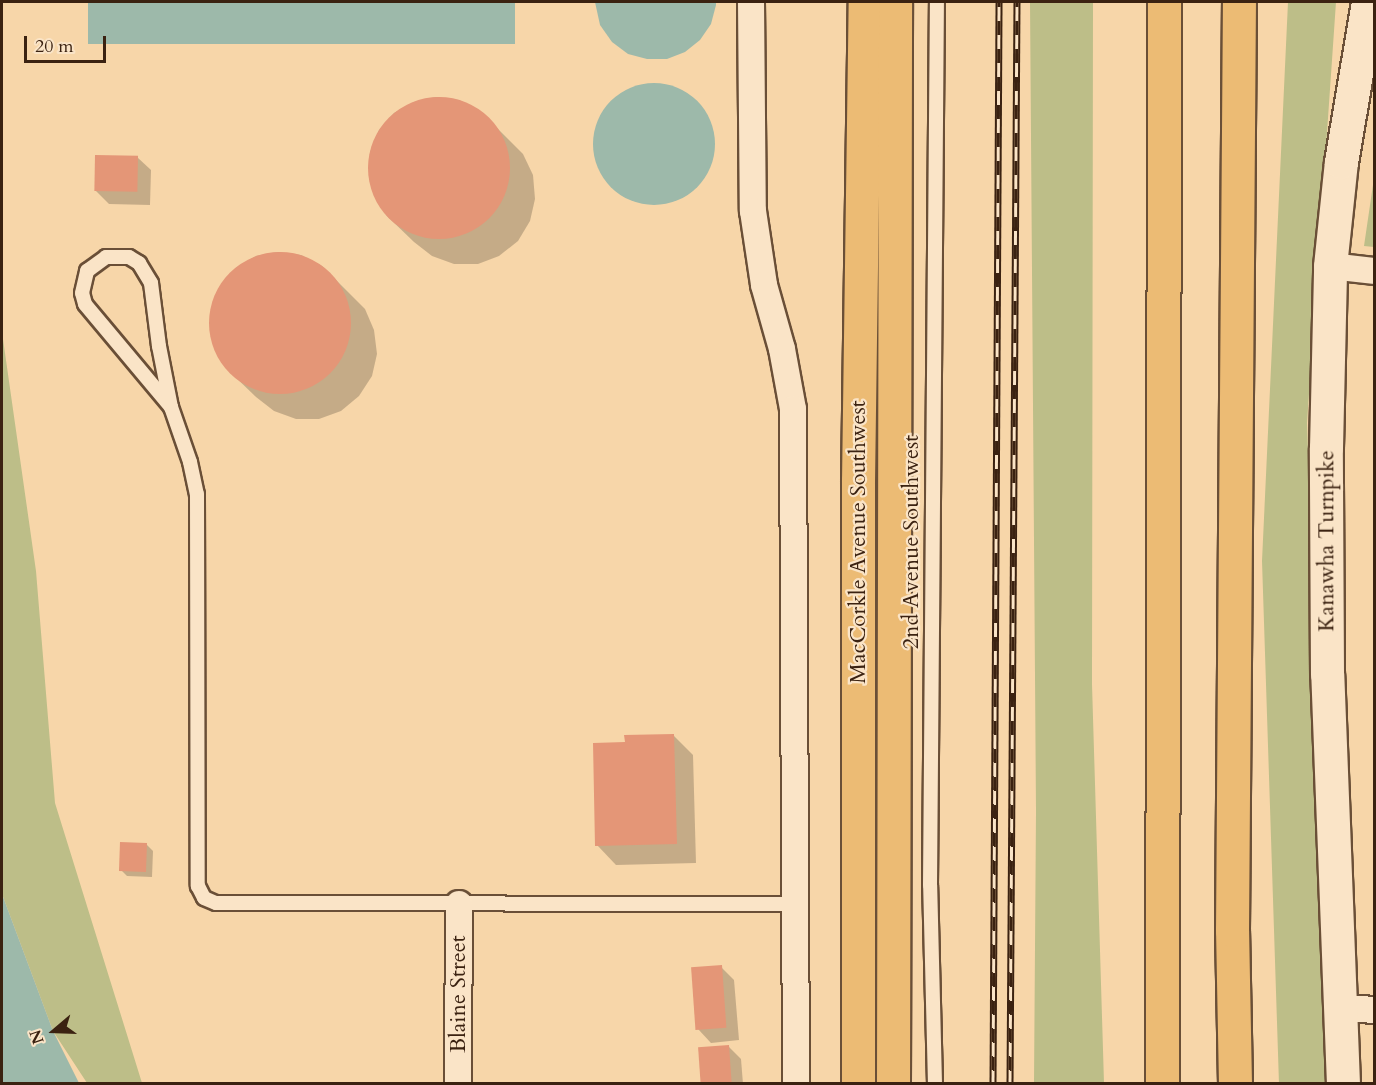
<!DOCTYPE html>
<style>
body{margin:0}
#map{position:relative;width:1376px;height:1085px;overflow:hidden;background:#f7d6a9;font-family:Cardo,serif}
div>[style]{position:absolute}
.green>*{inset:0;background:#bdbe88}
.water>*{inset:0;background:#9db9aa;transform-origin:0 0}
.round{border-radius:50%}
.shadow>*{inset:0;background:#0003}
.building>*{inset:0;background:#e49677;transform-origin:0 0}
.roads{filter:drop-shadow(2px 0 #6a4f37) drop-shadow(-2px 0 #6a4f37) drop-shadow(0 2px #6a4f37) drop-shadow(0 -2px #6a4f37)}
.service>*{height:14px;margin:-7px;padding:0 7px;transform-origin:7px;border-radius:7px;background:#fae4c7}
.minor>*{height:26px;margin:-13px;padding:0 13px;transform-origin:13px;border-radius:13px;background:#fae4c7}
.secondary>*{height:33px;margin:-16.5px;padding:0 16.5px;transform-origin:16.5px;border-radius:16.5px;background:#fae4c7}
.primary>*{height:33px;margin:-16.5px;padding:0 16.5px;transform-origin:16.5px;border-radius:16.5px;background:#ecbb74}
.motorway>*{height:33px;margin:-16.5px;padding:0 16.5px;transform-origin:16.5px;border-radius:16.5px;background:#ecbb74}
.rail>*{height:7px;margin-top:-3.5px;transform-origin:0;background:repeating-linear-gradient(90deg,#fae4c7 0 14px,#3b2211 0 28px);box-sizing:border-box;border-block:2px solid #3b2211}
span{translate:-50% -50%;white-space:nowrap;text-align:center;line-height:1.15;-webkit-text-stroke:4.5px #fae4c7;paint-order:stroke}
.street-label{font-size:22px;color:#3b2211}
.frame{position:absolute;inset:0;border:3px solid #3b2211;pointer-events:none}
.north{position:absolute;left:24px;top:1001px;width:60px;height:60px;-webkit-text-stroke:4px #fae4c7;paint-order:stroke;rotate:251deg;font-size:16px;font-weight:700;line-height:24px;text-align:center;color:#3b2211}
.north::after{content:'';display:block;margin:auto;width:21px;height:27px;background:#3b2211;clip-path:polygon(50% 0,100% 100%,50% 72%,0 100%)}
.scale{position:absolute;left:24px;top:36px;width:82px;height:27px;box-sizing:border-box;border:3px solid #3b2211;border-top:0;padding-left:8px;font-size:18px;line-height:21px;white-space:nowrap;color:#3b2211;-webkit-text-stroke:4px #fae4c7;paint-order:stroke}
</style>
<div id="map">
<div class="green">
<div style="clip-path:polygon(1030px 2px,1093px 2px,1092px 684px,1104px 1083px,1034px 1083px,1036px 811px)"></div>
<div style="clip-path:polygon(1288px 2px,1336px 2px,1307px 423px,1332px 1083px,1279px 1084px,1262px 561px)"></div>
<div style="clip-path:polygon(1374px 178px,1374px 247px,1364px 246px)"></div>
<div style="clip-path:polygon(2px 332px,36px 571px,55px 803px,142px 1083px,87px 1083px,53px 1031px,2px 894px)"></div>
</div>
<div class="water">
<div style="left:88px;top:2px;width:427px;height:42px"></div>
<div style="clip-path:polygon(595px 2px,716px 2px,716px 5px,711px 24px,700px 40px,685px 52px,667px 59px,647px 59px,628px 54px,612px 42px,600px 25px)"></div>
<div class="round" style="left:593px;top:83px;width:122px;height:122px"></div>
<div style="clip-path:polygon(2px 894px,53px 1031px,79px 1083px,2px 1083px)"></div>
</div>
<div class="shadow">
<div style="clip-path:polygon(436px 97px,459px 100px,480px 111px,523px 154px,533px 175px,535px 199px,530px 221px,518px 241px,499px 256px,478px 264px,454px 264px,432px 256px,414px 242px,387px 216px,375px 197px,369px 174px,370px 152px,379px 130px,394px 113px,414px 102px)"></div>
<div style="clip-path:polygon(137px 157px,151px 170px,150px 205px,109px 204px,96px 191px)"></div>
<div style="clip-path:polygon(278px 252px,301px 255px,322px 266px,365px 309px,374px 330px,377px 354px,372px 376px,359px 396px,341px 411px,319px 419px,296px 419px,274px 411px,256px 397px,229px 371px,216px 352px,210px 329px,212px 306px,221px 285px,236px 268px,256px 256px)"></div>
<div style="clip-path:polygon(674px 736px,693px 755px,696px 863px,616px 865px,597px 845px,626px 744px)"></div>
<div style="clip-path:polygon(146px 844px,153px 851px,152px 877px,127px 876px,121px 870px)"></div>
<div style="clip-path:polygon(721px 967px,734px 980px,739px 1040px,711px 1043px,698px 1029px)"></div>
<div style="clip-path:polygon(728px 1046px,741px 1059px,743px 1084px,702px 1084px)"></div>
</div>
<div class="building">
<div class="round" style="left:368px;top:97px;width:142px;height:142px"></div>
<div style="left:95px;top:155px;width:43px;height:36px;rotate:1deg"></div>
<div class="round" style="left:209px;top:252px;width:142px;height:142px"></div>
<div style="clip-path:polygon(674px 734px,677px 844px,595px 846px,593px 743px,625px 742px,624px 735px)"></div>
<div style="left:120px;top:842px;width:27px;height:29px;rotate:2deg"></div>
<div style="left:722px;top:965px;width:63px;height:31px;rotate:86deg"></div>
<div style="left:729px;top:1045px;width:39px;height:31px;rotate:86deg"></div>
</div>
<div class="roads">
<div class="service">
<div style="left:171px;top:407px;width:134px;rotate:-129.9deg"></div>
<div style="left:85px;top:304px;width:11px;rotate:-105deg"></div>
<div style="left:82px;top:293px;width:23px;rotate:-77deg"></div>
<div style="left:87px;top:271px;width:24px;rotate:-36deg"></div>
<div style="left:106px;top:257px;width:23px"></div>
<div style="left:129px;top:257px;width:12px;rotate:31deg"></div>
<div style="left:139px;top:263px;width:23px;rotate:59deg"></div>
<div style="left:151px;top:283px;width:64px;rotate:82.8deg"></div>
<div style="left:159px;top:346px;width:62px;rotate:78.9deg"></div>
<div style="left:171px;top:407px;width:58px;rotate:70.9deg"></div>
<div style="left:190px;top:462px;width:33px;rotate:78deg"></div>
<div style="left:197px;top:494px;width:392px;rotate:89.9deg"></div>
<div style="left:198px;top:886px;width:13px;rotate:63deg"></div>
<div style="left:204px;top:898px;width:13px;rotate:23deg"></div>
<div style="left:216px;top:903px;width:579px;rotate:0.1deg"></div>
<div style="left:935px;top:1084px;width:199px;rotate:-91.4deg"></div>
<div style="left:930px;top:885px;width:883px;rotate:-89.55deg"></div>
</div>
<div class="minor">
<div style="left:751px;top:2px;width:209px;rotate:89.5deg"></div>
<div style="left:753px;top:211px;width:75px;rotate:81.5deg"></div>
<div style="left:764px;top:285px;width:66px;rotate:74.3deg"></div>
<div style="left:782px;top:349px;width:61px;rotate:79.6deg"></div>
<div style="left:793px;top:409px;width:675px;rotate:89.75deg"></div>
<div style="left:1330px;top:266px;width:44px;rotate:6.5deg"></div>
<div style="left:1339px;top:1008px;width:35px;rotate:3deg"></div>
<div style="left:458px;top:1084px;width:180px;rotate:-89.7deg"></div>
</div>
<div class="secondary">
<div style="left:1343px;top:1084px;width:410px;rotate:-92.2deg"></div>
<div style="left:1327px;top:674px;width:226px;rotate:-90.3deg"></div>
<div style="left:1326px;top:448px;width:182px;rotate:-88.7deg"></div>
<div style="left:1330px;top:266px;width:105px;rotate:-84deg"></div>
<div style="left:1341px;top:162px;width:162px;rotate:-80.4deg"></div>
</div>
<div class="primary">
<div style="left:858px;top:1084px;width:603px;rotate:-90deg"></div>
<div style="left:858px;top:481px;width:479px;rotate:-89.2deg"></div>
<div style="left:893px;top:1084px;width:1082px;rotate:-89.89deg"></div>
</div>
<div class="motorway">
<div style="left:1162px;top:1084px;width:1082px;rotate:-89.89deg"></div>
<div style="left:1235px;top:1084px;width:154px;rotate:-91.1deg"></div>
<div style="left:1232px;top:930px;width:928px;rotate:-89.57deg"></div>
</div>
</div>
<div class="rail">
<div style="left:993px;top:1084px;width:1082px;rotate:-89.68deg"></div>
<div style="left:1010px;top:1084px;width:1082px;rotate:-89.63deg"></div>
</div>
<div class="street-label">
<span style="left:1327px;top:541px;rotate:-90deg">Kanawha Turnpike</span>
<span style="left:859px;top:542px;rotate:-90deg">MacCorkle Avenue Southwest</span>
<span style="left:912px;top:542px;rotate:-90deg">2nd Avenue Southwest</span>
<span style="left:459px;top:994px;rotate:-90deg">Blaine Street</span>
</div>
<div class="frame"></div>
<div class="north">N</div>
<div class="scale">20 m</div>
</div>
